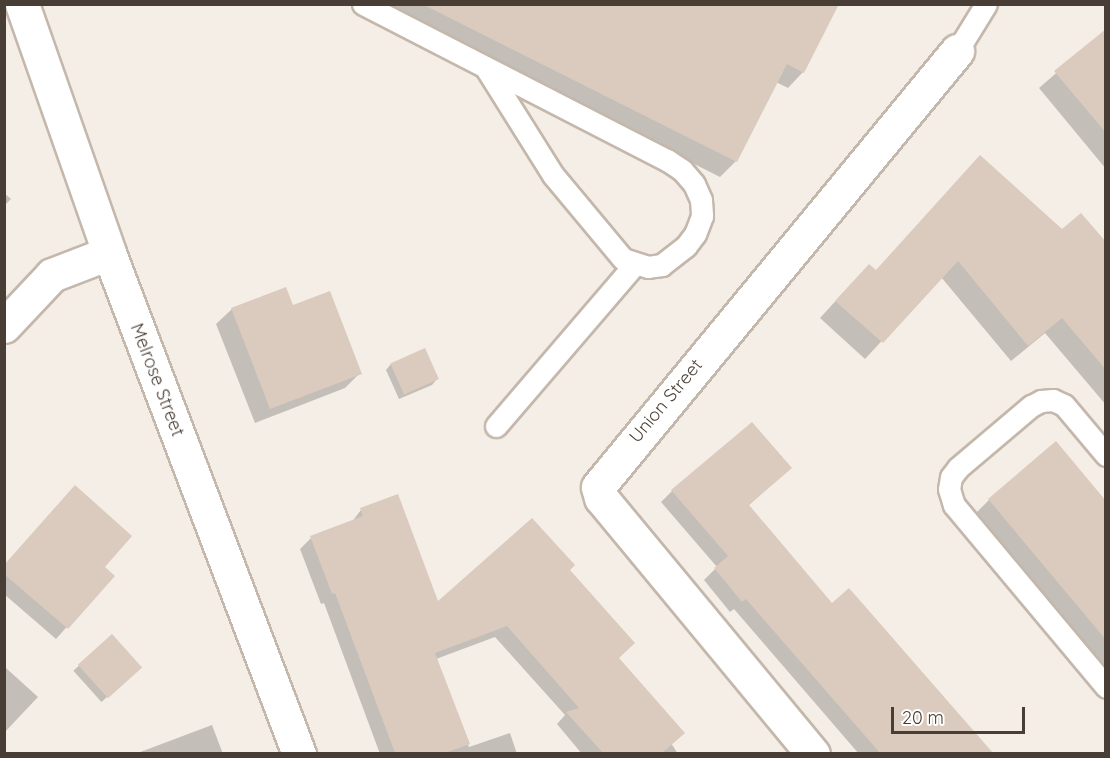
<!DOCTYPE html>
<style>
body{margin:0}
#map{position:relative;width:1110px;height:758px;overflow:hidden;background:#f5eee6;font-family:Quicksand,sans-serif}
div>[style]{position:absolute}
.shadow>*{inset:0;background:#0003;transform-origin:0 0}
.building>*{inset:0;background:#dbcabe;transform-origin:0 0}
.roads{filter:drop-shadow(2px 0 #c4b7ab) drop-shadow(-2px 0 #c4b7ab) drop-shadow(0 2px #c4b7ab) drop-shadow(0 -2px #c4b7ab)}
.lane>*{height:21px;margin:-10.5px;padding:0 10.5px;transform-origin:10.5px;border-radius:10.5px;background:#fff}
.street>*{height:33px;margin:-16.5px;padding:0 16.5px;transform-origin:16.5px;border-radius:16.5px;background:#fff}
span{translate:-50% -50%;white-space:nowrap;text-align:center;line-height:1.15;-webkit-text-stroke:5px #fff;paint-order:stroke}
.street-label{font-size:18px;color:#493e35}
.frame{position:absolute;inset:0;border:6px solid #493e35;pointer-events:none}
.scale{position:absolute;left:891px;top:707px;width:134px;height:27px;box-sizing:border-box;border:3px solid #493e35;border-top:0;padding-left:8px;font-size:18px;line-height:21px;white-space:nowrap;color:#493e35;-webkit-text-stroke:4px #fff;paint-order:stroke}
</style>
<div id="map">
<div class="shadow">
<div style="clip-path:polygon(376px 4px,838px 4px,803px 72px,788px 88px,776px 82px,736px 161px,720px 177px)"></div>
<div style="clip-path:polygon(1100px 35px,1106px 42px,1106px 169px,1039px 88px)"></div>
<div style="clip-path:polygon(4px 193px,11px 199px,4px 206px)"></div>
<div style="clip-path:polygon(1062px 231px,1106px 244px,1106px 405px,1045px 333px,1011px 361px,941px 277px,865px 359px,820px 318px,853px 282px,875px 271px)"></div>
<div style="clip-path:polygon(293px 307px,360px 373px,345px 388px,255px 423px,216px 324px,232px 309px)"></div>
<div style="clip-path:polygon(391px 364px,437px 379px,432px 385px,399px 399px,386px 370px)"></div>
<div style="clip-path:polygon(790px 468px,748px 506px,832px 605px,965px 722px,992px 754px,859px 754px,734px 609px,730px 612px,704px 580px,717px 567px,661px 502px,672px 491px)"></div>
<div style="clip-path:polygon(989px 500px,1106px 504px,1106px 679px,971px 518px)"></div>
<div style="clip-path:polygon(361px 510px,437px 604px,568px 570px,617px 658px,678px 754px,582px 754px,557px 724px,565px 715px,495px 637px,436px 659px,469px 747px,510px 733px,517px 754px,380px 754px,324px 603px,321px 604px,300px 549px,311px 538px,351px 523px)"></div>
<div style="clip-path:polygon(4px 566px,103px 567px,112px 576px,56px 639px,4px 594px)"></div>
<div style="left:112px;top:636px;width:42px;height:52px;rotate:48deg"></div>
<div style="clip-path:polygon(6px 668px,38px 697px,4px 733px,4px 670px)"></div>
<div style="clip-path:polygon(212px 725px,223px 754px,135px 754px)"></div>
</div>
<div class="building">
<div style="clip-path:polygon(422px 4px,839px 4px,804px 73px,787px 64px,737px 162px)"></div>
<div style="clip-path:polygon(1106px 29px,1106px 133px,1054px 71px)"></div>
<div style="clip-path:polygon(980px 155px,1062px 229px,1081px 213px,1106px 242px,1106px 370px,1062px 318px,1028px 346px,958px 261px,883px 343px,835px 301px,869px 264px,876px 270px)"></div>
<div style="clip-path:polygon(286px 287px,293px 305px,330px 291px,362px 374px,270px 409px,231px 308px)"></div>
<div style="left:425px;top:348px;width:34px;height:38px;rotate:66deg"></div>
<div style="clip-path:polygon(752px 422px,792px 468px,749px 505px,832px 603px,849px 588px,993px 753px,880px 753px,746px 599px,742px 602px,714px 568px,728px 556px,671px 490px)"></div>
<div style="clip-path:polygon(1056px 441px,1106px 501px,1106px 640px,988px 499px)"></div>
<div style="clip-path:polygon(75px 485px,132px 536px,105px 567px,115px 576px,68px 629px,4px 574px,4px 565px)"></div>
<div style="clip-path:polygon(398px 494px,438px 601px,532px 518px,575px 565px,570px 570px,635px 643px,619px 658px,685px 733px,662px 753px,603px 753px,566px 712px,579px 708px,507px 626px,435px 653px,470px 744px,445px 753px,395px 753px,335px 593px,332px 594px,310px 536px,363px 516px,360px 508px)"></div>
<div style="left:112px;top:634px;width:45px;height:46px;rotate:48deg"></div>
</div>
<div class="roads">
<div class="lane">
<div style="left:363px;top:4px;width:342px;rotate:27.2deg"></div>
<div style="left:667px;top:160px;width:18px;rotate:34deg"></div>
<div style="left:682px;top:170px;width:18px;rotate:49deg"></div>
<div style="left:694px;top:184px;width:17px;rotate:66deg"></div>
<div style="left:701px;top:200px;width:16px;rotate:86deg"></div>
<div style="left:702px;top:216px;width:19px;rotate:111deg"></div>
<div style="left:695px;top:234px;width:15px;rotate:127deg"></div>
<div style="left:686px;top:246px;width:31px;rotate:142deg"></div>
<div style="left:662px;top:265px;width:14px;rotate:172deg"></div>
<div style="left:648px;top:267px;width:26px;rotate:-162deg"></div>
<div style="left:623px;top:259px;width:109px;rotate:-129.8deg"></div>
<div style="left:553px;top:175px;width:126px;rotate:-122.1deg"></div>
<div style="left:957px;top:51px;width:55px;rotate:-58.3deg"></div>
<div style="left:496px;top:426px;width:213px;rotate:-49.4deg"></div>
<div style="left:1106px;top:455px;width:65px;rotate:-130deg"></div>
<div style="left:1064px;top:405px;width:12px;rotate:-156deg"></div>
<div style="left:1053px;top:400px;width:12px;rotate:175deg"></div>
<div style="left:1041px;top:401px;width:11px;rotate:153deg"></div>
<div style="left:1031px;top:406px;width:96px;rotate:139.7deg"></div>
<div style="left:958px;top:468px;width:11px;rotate:128deg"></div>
<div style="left:951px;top:477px;width:12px;rotate:99deg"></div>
<div style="left:949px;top:489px;width:17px;rotate:73deg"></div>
<div style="left:954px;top:505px;width:237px;rotate:50.1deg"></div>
</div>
<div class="street">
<div style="left:22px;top:4px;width:264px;rotate:70.7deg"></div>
<div style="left:109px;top:253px;width:536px;rotate:69.23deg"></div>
<div style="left:4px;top:326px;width:70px;rotate:-46.7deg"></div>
<div style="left:52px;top:275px;width:61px;rotate:-21.1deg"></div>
<div style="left:813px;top:754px;width:332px;rotate:-129.6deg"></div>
<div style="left:601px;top:498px;width:11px;rotate:-105deg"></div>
<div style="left:598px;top:487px;width:565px;rotate:-50.53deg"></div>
</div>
</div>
<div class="street-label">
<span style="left:157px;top:380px;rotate:69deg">Melrose Street</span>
<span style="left:666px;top:401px;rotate:-50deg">Union Street</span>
</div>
<div class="frame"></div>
<div class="scale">20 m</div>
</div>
